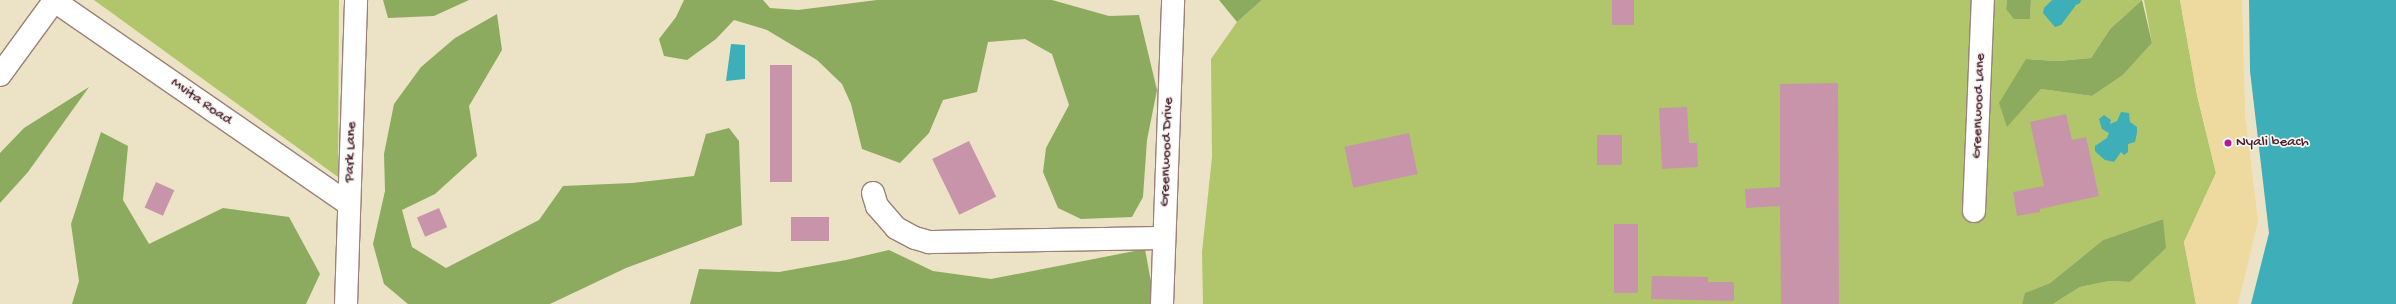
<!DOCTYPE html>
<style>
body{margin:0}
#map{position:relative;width:2396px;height:304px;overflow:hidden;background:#ece3c6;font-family:"Gochi Hand",sans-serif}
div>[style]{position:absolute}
.green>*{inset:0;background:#b1c66a}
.forest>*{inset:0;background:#8cab5e}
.sand>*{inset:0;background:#eeda9e}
.water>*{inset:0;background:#3eaeb8}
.building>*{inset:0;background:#c894aa;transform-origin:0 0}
.roads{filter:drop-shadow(1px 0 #9b8178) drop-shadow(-1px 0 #9b8178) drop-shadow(0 1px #9b8178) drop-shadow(0 -1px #9b8178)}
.street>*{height:22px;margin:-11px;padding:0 11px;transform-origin:11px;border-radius:11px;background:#fff}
.dots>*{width:11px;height:11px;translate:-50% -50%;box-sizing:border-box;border:2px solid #f6f6f2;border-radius:50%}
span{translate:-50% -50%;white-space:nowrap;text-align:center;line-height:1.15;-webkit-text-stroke:3.5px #f6f6f2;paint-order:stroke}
.street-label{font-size:15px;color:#4a1f2b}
.poi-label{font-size:15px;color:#4a1f2b}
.left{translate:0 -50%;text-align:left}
</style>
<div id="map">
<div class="green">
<div style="clip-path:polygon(94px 0,339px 0,338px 177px)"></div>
<div style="clip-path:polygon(1262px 0,2007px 0,2006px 9px,2030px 18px,2031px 0,2142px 0,2110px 29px,2091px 58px,2058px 61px,2026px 59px,2007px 126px,2041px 89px,2092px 96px,2123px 75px,2152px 43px,2144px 0,2180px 0,2197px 95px,2216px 173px,2184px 242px,2196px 304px,2053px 304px,2080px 287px,2109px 281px,2130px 282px,2163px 219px,2103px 240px,2050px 283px,2026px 293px,2022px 304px,1203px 304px,1202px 252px,1212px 157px,1211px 59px,1237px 22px)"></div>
</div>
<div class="forest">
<div style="clip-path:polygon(383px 0,469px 0,434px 16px,388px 18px)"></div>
<div style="clip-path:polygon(684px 0,763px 0,770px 8px,798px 10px,877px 0,1052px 0,1109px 16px,1139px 15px,1157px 90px,1147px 140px,1143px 197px,1132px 217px,1081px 219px,1058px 208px,1043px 172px,1046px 148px,1069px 105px,1052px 54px,1025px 39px,988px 42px,977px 92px,943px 100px,929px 133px,900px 163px,862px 149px,851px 104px,842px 84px,817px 60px,767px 30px,734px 20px,716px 39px,687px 60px,664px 56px,659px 39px,676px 17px)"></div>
<div style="clip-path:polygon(1219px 0,1262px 0,1237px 22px)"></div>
<div style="clip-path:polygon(2007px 0,2031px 0,2030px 19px,2014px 19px,2006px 9px)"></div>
<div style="clip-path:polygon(2142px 0,2152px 43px,2123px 75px,2092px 96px,2041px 89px,2007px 127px,1999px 103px,2026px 59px,2058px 61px,2091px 58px,2110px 29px)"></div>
<div style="clip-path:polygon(497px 14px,502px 50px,469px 106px,477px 156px,435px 194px,402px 210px,412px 247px,446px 268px,539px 220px,563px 186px,632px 183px,694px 176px,706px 134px,729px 128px,739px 141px,742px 225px,626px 268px,550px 304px,408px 304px,384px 284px,373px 244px,385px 191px,384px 154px,394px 104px,421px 67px,455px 38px)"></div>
<div style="clip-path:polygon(89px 87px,28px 172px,0 203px,0 153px,24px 128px)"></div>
<div style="clip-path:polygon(101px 132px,128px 146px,123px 200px,149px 244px,223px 208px,289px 217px,320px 274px,306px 304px,72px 304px,79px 281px,71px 224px)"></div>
<div style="clip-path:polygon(2163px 219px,2166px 248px,2130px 282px,2109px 281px,2080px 287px,2053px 304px,2022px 304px,2025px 293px,2050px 283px,2103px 240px)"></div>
<div style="clip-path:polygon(1145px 249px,1155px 304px,690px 304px,699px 269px,779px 272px,846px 260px,889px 250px,933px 271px,991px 279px)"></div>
</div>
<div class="sand">
<div style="clip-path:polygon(2180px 0,2242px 0,2245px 114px,2258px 221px,2238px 304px,2196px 304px,2184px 242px,2216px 173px,2197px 95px)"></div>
</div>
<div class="water">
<div style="clip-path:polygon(2052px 0,2081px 0,2080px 3px,2076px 5px,2061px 25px,2055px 27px,2043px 13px,2044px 8px)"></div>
<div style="clip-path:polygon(2249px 0,2396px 0,2396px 304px,2251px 304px,2269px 233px,2250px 71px)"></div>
<div style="clip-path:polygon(731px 44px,745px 45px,745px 79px,726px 81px)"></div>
<div style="clip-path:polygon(2121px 112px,2129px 113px,2130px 122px,2137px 127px,2137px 133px,2135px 142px,2128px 144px,2128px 152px,2124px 155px,2121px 152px,2114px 162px,2105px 160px,2098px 154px,2095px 151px,2095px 146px,2107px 138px,2109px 133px,2102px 129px,2099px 119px,2104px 115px,2111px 120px,2110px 124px,2117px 121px)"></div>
</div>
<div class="building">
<div style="left:1612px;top:0;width:22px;height:25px"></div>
<div style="left:770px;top:65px;width:22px;height:117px"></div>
<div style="clip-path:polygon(1838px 83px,1839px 304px,1781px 304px,1780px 206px,1746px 208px,1745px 189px,1780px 187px,1780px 84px)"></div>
<div style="clip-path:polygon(1687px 107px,1689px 143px,1697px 143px,1698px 167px,1662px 169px,1659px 108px)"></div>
<div style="clip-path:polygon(2066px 114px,2072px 140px,2086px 137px,2099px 196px,2040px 209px,2040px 212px,2017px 216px,2013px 192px,2044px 186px,2030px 122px)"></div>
<div style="left:1409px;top:133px;width:42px;height:66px;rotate:78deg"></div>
<div style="left:1597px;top:135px;width:25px;height:30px"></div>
<div style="left:969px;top:141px;width:62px;height:41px;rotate:64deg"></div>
<div style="left:156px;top:182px;width:20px;height:28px;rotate:24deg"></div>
<div style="left:439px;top:208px;width:21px;height:24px;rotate:67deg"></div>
<div style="left:829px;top:217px;width:24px;height:38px;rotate:90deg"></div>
<div style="left:1614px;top:224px;width:24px;height:69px"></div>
<div style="clip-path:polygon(1652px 276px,1708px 277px,1708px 282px,1734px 282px,1734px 301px,1651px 299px)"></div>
</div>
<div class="roads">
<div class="street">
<div style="left:53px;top:0;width:359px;rotate:34.6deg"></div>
<div style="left:0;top:75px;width:92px;rotate:-53.9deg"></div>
<div style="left:873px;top:193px;width:14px;rotate:73deg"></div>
<div style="left:877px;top:206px;width:29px;rotate:49deg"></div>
<div style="left:896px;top:228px;width:21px;rotate:28deg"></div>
<div style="left:915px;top:238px;width:15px;rotate:16deg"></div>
<div style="left:929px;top:242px;width:235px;rotate:-1deg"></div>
<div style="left:1974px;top:211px;width:211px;rotate:-87.6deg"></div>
<div style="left:346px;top:304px;width:304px;rotate:-88.1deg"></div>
<div style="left:1162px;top:304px;width:304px;rotate:-87.9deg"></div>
</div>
</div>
<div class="dots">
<div style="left:2228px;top:143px;background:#b5179e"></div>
</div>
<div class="street-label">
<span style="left:201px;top:102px;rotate:35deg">Mvita Road</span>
<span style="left:1979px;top:106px;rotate:-88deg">Greenwood Lane</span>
<span style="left:351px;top:152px;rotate:-88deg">Park Lane</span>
<span style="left:1167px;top:152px;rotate:-88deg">Greenwood Drive</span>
</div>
<div class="poi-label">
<span class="left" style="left:2236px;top:143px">Nyali beach</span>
</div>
</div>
